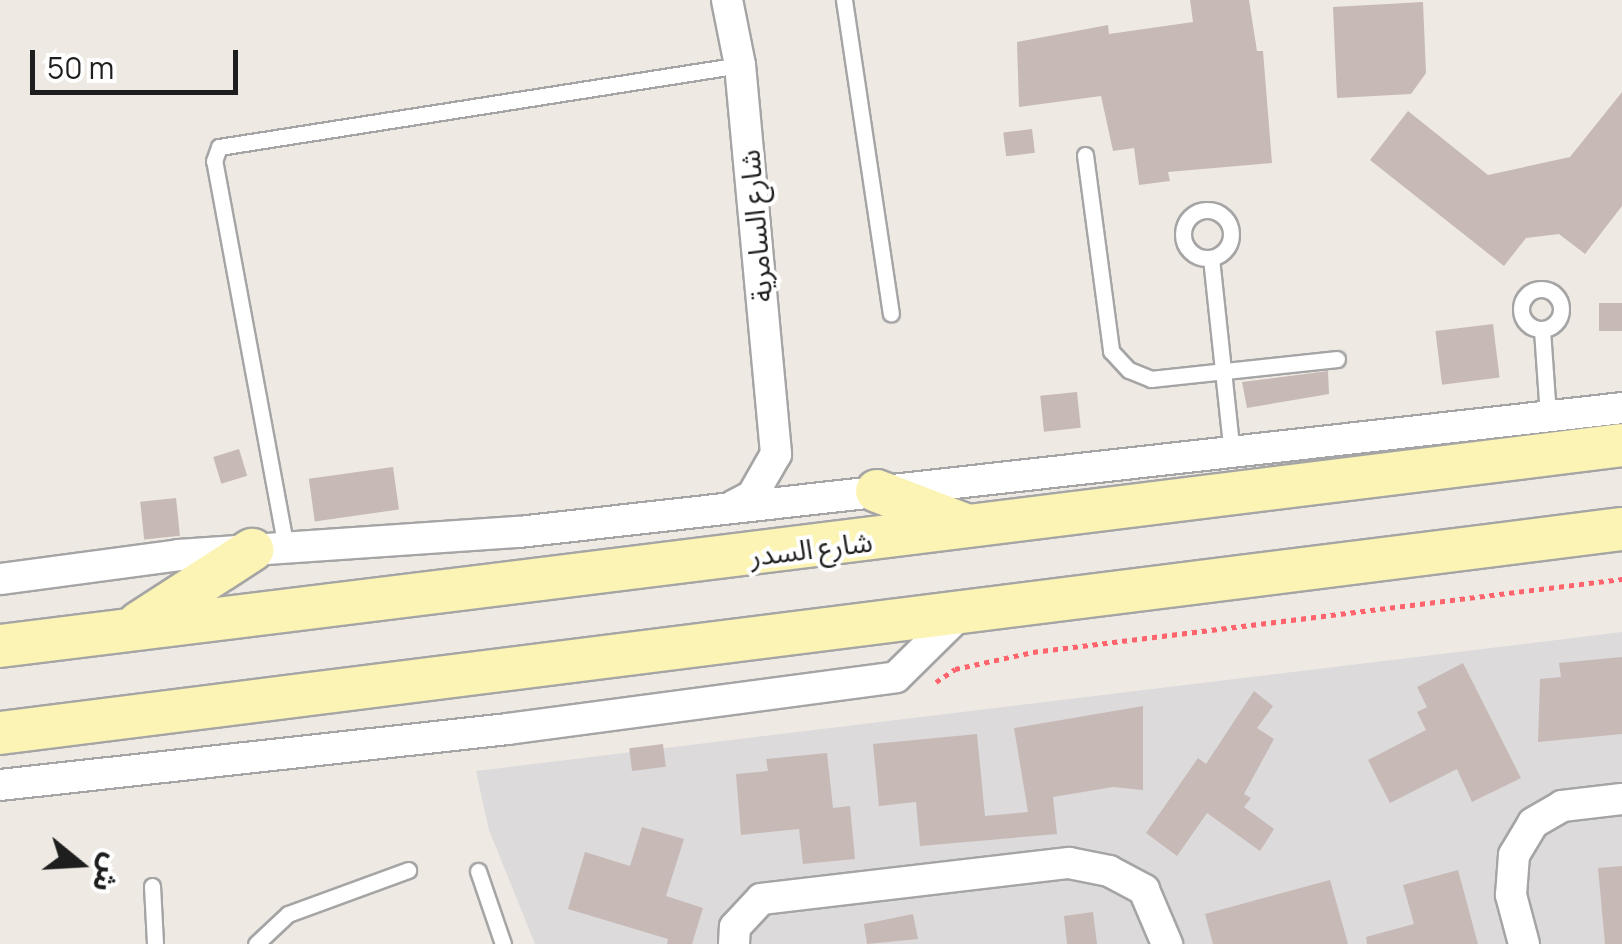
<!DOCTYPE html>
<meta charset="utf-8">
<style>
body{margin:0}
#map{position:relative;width:1622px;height:944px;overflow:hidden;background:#efe9e3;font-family:Manrope,"Noto Sans Arabic",sans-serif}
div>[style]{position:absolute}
.residential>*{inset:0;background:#dcdadb}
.building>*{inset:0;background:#c7bab6;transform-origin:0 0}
.path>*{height:5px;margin-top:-2.5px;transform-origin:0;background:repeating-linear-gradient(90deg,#ff646d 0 5px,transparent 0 10px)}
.roads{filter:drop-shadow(2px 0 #a5a5a5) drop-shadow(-2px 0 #a5a5a5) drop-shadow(0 2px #a5a5a5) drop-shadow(0 -2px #a5a5a5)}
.service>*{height:15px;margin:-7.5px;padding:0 7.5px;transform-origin:7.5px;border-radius:7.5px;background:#fff}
.service>.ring{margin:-7.5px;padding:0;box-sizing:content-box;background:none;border:15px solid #fff;border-radius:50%}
.minor>*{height:30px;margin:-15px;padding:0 15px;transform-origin:15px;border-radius:15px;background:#fff}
.secondary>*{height:42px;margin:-21px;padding:0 21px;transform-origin:21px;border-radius:21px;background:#fcf4b4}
span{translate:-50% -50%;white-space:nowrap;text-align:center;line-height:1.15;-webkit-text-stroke:8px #fff;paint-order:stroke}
.street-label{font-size:28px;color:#1e1e1e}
.north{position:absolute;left:30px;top:814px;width:100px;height:100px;-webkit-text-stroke:8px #fff;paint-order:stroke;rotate:108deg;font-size:28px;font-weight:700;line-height:40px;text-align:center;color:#1e1e1e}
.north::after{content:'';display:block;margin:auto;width:35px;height:45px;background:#1e1e1e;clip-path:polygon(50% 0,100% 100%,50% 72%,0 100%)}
.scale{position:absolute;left:30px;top:50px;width:208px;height:45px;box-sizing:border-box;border:5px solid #1e1e1e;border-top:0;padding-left:12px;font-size:30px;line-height:35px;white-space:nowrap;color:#1e1e1e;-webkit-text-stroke:8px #fff;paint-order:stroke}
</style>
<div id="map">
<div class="residential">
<div style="clip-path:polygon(1622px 632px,1622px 944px,535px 944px,489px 830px,476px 771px)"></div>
</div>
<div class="building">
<div style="clip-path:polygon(1190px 0,1249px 0,1257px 51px,1263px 51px,1272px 163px,1168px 172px,1170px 181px,1139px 185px,1134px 148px,1113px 151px,1101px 96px,1019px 107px,1017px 42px,1108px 25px,1109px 34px,1193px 22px)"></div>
<div style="clip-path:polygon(1423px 2px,1426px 73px,1411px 94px,1337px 98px,1333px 7px)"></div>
<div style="clip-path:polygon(1622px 92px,1622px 206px,1585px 254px,1559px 234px,1526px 238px,1504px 266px,1370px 160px,1408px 111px,1488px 175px,1570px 157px)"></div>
<div style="left:1032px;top:129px;width:24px;height:29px;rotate:83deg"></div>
<div style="left:1622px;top:303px;width:28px;height:23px;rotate:90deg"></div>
<div style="left:1493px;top:324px;width:54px;height:58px;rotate:83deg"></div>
<div style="clip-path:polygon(1328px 371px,1329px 394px,1247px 408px,1242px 382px)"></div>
<div style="left:1077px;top:392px;width:36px;height:37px;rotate:84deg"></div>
<div style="left:239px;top:449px;width:28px;height:27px;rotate:73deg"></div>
<div style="left:393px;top:467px;width:43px;height:85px;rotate:82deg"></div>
<div style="left:176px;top:498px;width:38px;height:36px;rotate:84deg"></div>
<div style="clip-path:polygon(1622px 657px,1622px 734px,1538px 742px,1540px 679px,1561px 677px,1559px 663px)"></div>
<div style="clip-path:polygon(1463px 663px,1521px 778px,1472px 802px,1457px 769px,1390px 803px,1368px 760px,1426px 730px,1417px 712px,1427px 707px,1417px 687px)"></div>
<div style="clip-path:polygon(1254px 691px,1273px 706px,1257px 728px,1274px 739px,1244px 794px,1251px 798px,1244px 807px,1274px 829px,1260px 851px,1207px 813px,1177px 856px,1146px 833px,1198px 758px,1206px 764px)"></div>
<div style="clip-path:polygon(1143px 706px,1143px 790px,1113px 787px,1053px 797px,1057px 834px,920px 846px,916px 802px,879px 806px,873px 744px,977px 734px,985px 816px,1028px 812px,1014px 728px)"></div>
<div style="left:663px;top:744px;width:23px;height:34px;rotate:83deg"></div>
<div style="clip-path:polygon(827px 753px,833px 808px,850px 806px,855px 859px,803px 864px,799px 829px,741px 835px,736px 774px,768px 771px,766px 759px)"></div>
<div style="clip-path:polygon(642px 827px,684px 839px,666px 896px,703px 908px,692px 944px,667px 944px,668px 939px,568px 909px,585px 852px,630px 866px)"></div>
<div style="clip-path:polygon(1622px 866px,1622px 944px,1605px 944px,1598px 868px)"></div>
<div style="clip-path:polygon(1458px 870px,1478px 944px,1367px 944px,1366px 937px,1414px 924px,1403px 885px)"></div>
<div style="clip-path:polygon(1330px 880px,1348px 944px,1213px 944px,1205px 914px)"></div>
<div style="clip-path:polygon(1093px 912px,1097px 944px,1067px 944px,1064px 916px)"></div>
<div style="clip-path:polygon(913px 914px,918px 939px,867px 944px,864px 924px)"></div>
</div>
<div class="path">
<div style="left:936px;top:682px;width:23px;rotate:-34deg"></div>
<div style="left:955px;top:669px;width:80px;rotate:-12.3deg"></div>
<div style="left:1033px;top:652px;width:594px;rotate:-7.07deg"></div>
</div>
<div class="roads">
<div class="service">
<div style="left:844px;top:0;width:317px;rotate:81.5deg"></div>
<div style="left:1085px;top:155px;width:198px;rotate:82.4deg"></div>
<div style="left:1111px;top:351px;width:26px;rotate:47deg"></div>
<div style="left:1129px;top:370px;width:24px;rotate:22deg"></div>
<div style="left:1151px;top:379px;width:187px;rotate:-6.1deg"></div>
<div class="ring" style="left:1183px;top:210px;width:33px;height:33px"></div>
<div style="left:1211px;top:258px;width:197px;rotate:83.9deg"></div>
<div class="ring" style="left:1521px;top:289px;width:25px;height:25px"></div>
<div style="left:1542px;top:330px;width:86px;rotate:86deg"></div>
<div style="left:286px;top:548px;width:394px;rotate:-100.5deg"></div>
<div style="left:214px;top:161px;width:15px;rotate:-70deg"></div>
<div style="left:219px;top:147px;width:527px;rotate:-8.94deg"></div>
<div style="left:478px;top:871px;width:77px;rotate:71.1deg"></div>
<div style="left:152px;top:886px;width:58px;rotate:87deg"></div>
<div style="left:256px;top:944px;width:44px;rotate:-43.2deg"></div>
<div style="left:288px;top:914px;width:128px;rotate:-20.1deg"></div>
</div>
<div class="minor">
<div style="left:727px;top:0;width:66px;rotate:78.7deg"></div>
<div style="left:740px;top:65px;width:391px;rotate:84.7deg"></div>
<div style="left:776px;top:454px;width:48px;rotate:119.7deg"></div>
<div style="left:752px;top:496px;width:21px;rotate:152deg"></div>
<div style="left:0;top:579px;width:181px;rotate:-7.6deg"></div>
<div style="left:179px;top:555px;width:341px;rotate:-3.9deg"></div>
<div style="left:519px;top:532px;width:1110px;rotate:-6.41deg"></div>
<div style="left:0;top:785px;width:511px;rotate:-6.29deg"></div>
<div style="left:508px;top:729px;width:391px;rotate:-7.6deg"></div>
<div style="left:896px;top:677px;width:93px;rotate:-44.6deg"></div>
<div style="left:734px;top:944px;width:17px;rotate:-87deg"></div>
<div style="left:735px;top:927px;width:38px;rotate:-47deg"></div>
<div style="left:761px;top:899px;width:310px;rotate:-6.7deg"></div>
<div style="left:1069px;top:863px;width:41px;rotate:11.3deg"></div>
<div style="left:1109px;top:871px;width:40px;rotate:28deg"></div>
<div style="left:1144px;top:890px;width:59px;rotate:66.9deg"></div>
<div style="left:1524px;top:944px;width:51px;rotate:-104.9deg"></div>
<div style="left:1511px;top:895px;width:40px;rotate:-85.7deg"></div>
<div style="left:1514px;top:855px;width:37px;rotate:-59deg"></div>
<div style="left:1533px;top:823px;width:34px;rotate:-30deg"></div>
<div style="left:1562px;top:806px;width:60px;rotate:-6.7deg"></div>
</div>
<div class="secondary">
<div style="left:877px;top:491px;width:97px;rotate:21deg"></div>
<div style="left:139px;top:623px;width:135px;rotate:-32.9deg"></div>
<div style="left:0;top:646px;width:1634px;rotate:-7.06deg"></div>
<div style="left:0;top:733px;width:1635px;rotate:-7.17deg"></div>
</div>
</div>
<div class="street-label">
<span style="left:755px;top:226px;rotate:-95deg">شارع السامرية</span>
<span style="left:811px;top:548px;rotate:-7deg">شارع السدر</span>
</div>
<div class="north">ش</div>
<div class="scale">50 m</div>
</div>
